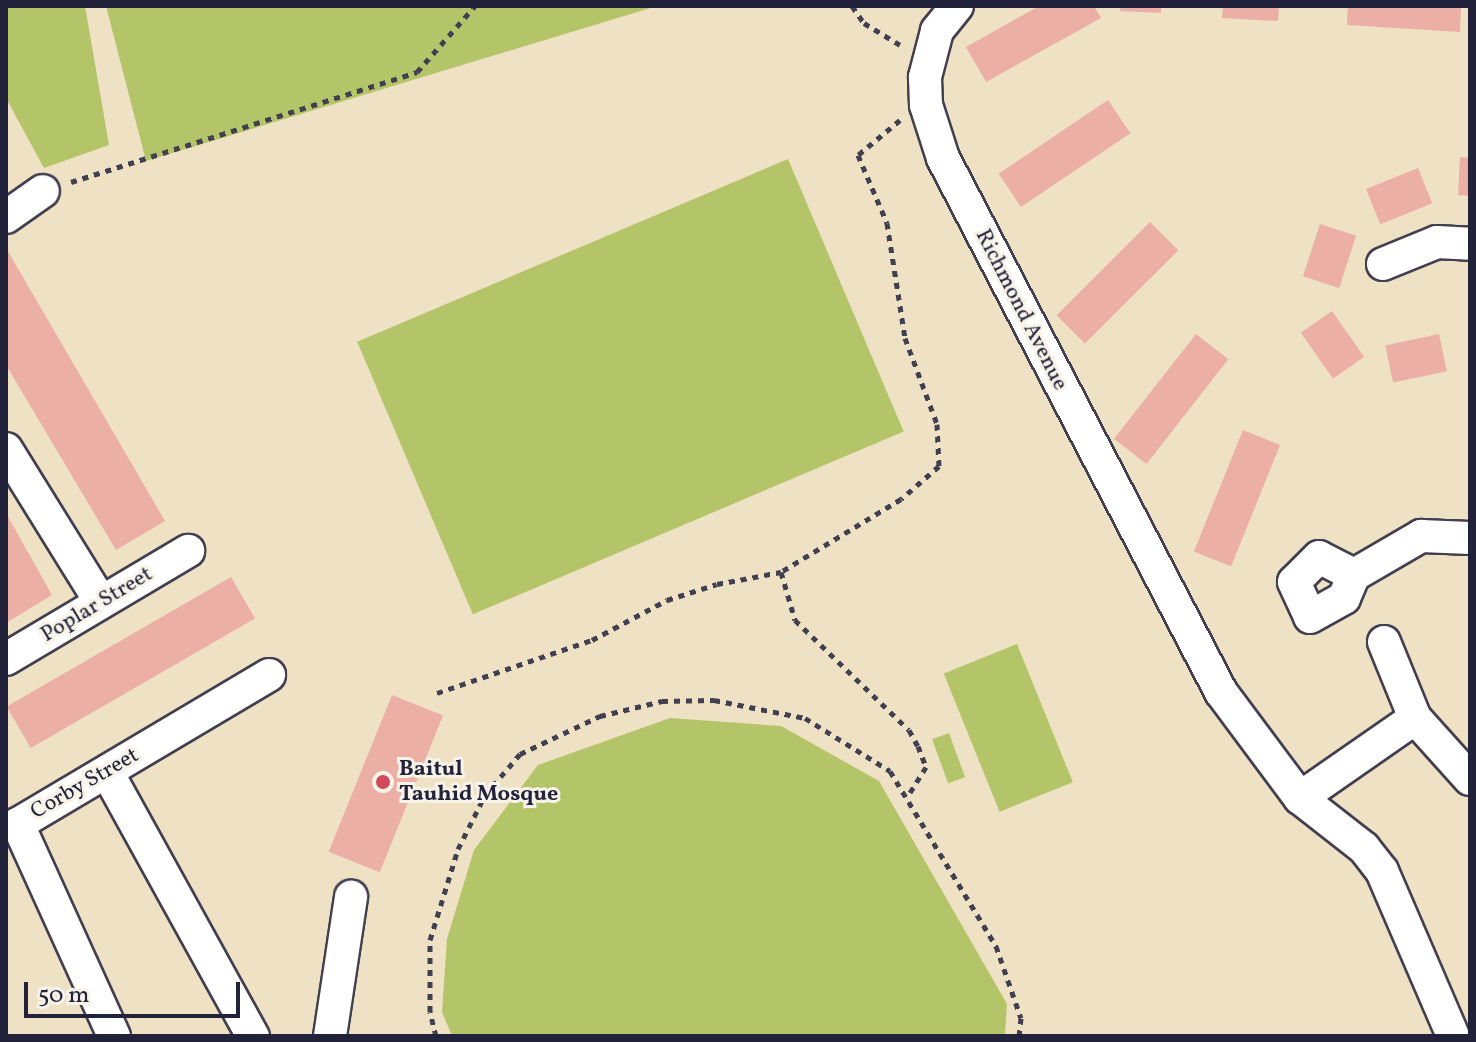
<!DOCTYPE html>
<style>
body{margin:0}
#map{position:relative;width:1476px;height:1042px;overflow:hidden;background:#efe1c4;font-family:Vollkorn,serif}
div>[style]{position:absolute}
.green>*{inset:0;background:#b3c568;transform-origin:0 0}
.building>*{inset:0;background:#ebafa6;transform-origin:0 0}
.path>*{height:5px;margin-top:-2.5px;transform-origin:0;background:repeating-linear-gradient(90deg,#413f50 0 6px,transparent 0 12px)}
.roads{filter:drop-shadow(2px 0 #413f50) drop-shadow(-2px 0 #413f50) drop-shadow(0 2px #413f50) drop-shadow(0 -2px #413f50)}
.minor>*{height:32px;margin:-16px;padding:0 16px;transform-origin:16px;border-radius:16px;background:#fff}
.dots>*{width:22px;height:22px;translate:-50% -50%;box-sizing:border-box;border:4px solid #f7f3e8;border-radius:50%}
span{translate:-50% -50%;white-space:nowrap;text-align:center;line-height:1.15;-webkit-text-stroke:6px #f7f3e8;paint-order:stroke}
.street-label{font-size:22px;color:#22223b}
.poi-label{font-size:22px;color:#22223b;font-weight:700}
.left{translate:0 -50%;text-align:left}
.frame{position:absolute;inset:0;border:8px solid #22223b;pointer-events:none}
.scale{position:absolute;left:24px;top:982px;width:216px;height:36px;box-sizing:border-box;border:4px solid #22223b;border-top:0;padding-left:10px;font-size:24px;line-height:28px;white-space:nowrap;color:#22223b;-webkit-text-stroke:6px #f7f3e8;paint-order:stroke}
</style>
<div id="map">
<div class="green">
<div style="clip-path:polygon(6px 6px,85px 6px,109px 145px,44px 168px,6px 98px)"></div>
<div style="clip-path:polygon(106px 6px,657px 6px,146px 161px)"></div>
<div style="left:788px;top:159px;width:296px;height:468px;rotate:67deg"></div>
<div style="left:1017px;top:644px;width:149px;height:79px;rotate:68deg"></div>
<div style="clip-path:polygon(670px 718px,781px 726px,879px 781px,1007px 1004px,1005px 1036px,452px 1036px,442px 1012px,447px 939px,474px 850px,538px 765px)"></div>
<div style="left:949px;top:733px;width:47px;height:18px;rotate:70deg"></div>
</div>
<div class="building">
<div style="clip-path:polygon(1039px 6px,1094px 6px,1101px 18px,986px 82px,966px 47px)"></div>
<div style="clip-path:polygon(1121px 6px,1161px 6px,1161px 13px,1120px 11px)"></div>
<div style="clip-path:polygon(1223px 6px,1279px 6px,1278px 21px,1222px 18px)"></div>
<div style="clip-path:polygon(1348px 6px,1461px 6px,1460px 32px,1347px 25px)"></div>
<div style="left:1108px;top:100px;width:40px;height:132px;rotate:56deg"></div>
<div style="clip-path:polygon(1460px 157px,1470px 158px,1470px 196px,1458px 195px)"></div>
<div style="left:1418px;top:168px;width:38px;height:56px;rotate:68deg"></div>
<div style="left:1150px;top:222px;width:40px;height:132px;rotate:45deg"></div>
<div style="left:1320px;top:224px;width:38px;height:55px;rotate:18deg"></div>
<div style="clip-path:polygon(6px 248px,165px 521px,116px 550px,6px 365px)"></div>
<div style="left:1332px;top:311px;width:56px;height:38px;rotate:55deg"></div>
<div style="left:1196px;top:334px;width:41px;height:133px;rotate:38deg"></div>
<div style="left:1439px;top:334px;width:38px;height:55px;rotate:78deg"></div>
<div style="left:1243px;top:430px;width:40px;height:131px;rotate:22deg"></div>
<div style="clip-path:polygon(6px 513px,52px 595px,6px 623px)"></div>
<div style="left:231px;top:577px;width:48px;height:259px;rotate:60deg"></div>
<div style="left:392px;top:695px;width:55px;height:169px;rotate:22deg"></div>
</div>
<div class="path">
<div style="left:852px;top:6px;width:21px;rotate:55deg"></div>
<div style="left:864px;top:23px;width:44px;rotate:31.2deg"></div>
<div style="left:900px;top:120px;width:55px;rotate:140.2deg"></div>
<div style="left:858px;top:155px;width:74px;rotate:66.9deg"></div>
<div style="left:887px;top:223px;width:116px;rotate:81.1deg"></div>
<div style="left:905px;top:338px;width:92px;rotate:69.6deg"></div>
<div style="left:937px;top:424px;width:42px;rotate:87.3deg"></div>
<div style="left:939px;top:466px;width:50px;rotate:139deg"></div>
<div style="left:901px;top:499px;width:140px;rotate:148.7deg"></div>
<div style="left:781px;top:572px;width:50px;rotate:73.7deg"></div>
<div style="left:795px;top:620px;width:158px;rotate:44deg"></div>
<div style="left:909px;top:730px;width:18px;rotate:61deg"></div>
<div style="left:918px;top:746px;width:22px;rotate:69deg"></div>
<div style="left:926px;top:767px;width:36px;rotate:122deg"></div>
<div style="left:71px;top:182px;width:363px;rotate:-17.6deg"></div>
<div style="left:417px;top:72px;width:88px;rotate:-48.7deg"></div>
<div style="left:437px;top:693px;width:164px;rotate:-18.9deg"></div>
<div style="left:592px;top:640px;width:85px;rotate:-28.1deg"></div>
<div style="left:667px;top:600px;width:52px;rotate:-17.7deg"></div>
<div style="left:717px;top:584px;width:65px;rotate:-10.6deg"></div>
<div style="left:436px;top:1036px;width:25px;rotate:-104deg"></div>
<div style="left:430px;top:1012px;width:72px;rotate:-90deg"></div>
<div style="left:430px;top:940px;width:95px;rotate:-72.9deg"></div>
<div style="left:458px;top:849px;width:60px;rotate:-63.4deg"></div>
<div style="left:485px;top:795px;width:54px;rotate:-49.5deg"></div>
<div style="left:520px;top:754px;width:89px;rotate:-25.4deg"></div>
<div style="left:600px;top:716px;width:64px;rotate:-13.6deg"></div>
<div style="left:662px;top:701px;width:52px;rotate:-1.1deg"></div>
<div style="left:714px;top:700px;width:93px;rotate:11.2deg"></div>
<div style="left:805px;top:718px;width:100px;rotate:31.9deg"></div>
<div style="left:890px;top:771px;width:205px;rotate:58.8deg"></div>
<div style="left:996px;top:946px;width:76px;rotate:70.9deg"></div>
<div style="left:1021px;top:1018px;width:18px;rotate:96deg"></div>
</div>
<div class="roads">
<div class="minor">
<div style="left:957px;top:6px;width:32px;rotate:129deg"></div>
<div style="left:937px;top:31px;width:48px;rotate:104.6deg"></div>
<div style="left:925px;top:77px;width:28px;rotate:88deg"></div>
<div style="left:926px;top:105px;width:56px;rotate:72.2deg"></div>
<div style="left:943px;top:158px;width:602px;rotate:62.5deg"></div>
<div style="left:1221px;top:692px;width:132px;rotate:53.3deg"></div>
<div style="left:1300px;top:798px;width:81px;rotate:38deg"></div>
<div style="left:1364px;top:848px;width:29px;rotate:52deg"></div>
<div style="left:1382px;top:871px;width:180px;rotate:66.7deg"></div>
<div style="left:6px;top:217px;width:45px;rotate:-35.1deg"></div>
<div style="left:1383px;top:264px;width:58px;rotate:-22.2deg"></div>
<div style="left:1437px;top:242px;width:33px;rotate:3deg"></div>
<div style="left:6px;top:449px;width:180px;rotate:58.2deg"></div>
<div style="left:1354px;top:575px;width:39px;rotate:-153deg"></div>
<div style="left:1319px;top:557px;width:35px;rotate:135deg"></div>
<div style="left:1294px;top:582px;width:38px;rotate:65deg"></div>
<div style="left:1310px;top:617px;width:39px;rotate:-29deg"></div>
<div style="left:1344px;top:598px;width:25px;rotate:-67deg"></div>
<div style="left:1354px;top:575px;width:78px;rotate:-30.2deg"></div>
<div style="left:1421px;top:536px;width:49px;rotate:2.3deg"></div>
<div style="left:1384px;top:642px;width:82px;rotate:67.8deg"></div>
<div style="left:1415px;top:718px;width:82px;rotate:48deg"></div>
<div style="left:6px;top:659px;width:212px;rotate:-30.7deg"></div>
<div style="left:107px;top:772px;width:302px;rotate:61.1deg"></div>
<div style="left:1300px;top:798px;width:140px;rotate:-34.8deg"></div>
<div style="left:114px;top:1036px;width:233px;rotate:-114.4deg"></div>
<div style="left:18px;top:824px;width:292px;rotate:-30.7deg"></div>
<div style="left:330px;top:1036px;width:141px;rotate:-81.4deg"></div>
</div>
</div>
<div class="dots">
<div style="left:383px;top:782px;background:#d1495b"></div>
</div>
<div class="street-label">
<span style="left:1021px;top:310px;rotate:63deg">Richmond Avenue</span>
<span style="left:97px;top:605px;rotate:-31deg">Poplar Street</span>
<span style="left:85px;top:784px;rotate:-30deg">Corby Street</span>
</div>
<div class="poi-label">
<span class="left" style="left:399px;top:782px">Baitul<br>Tauhid Mosque</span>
</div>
<div class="frame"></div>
<div class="scale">50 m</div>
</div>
